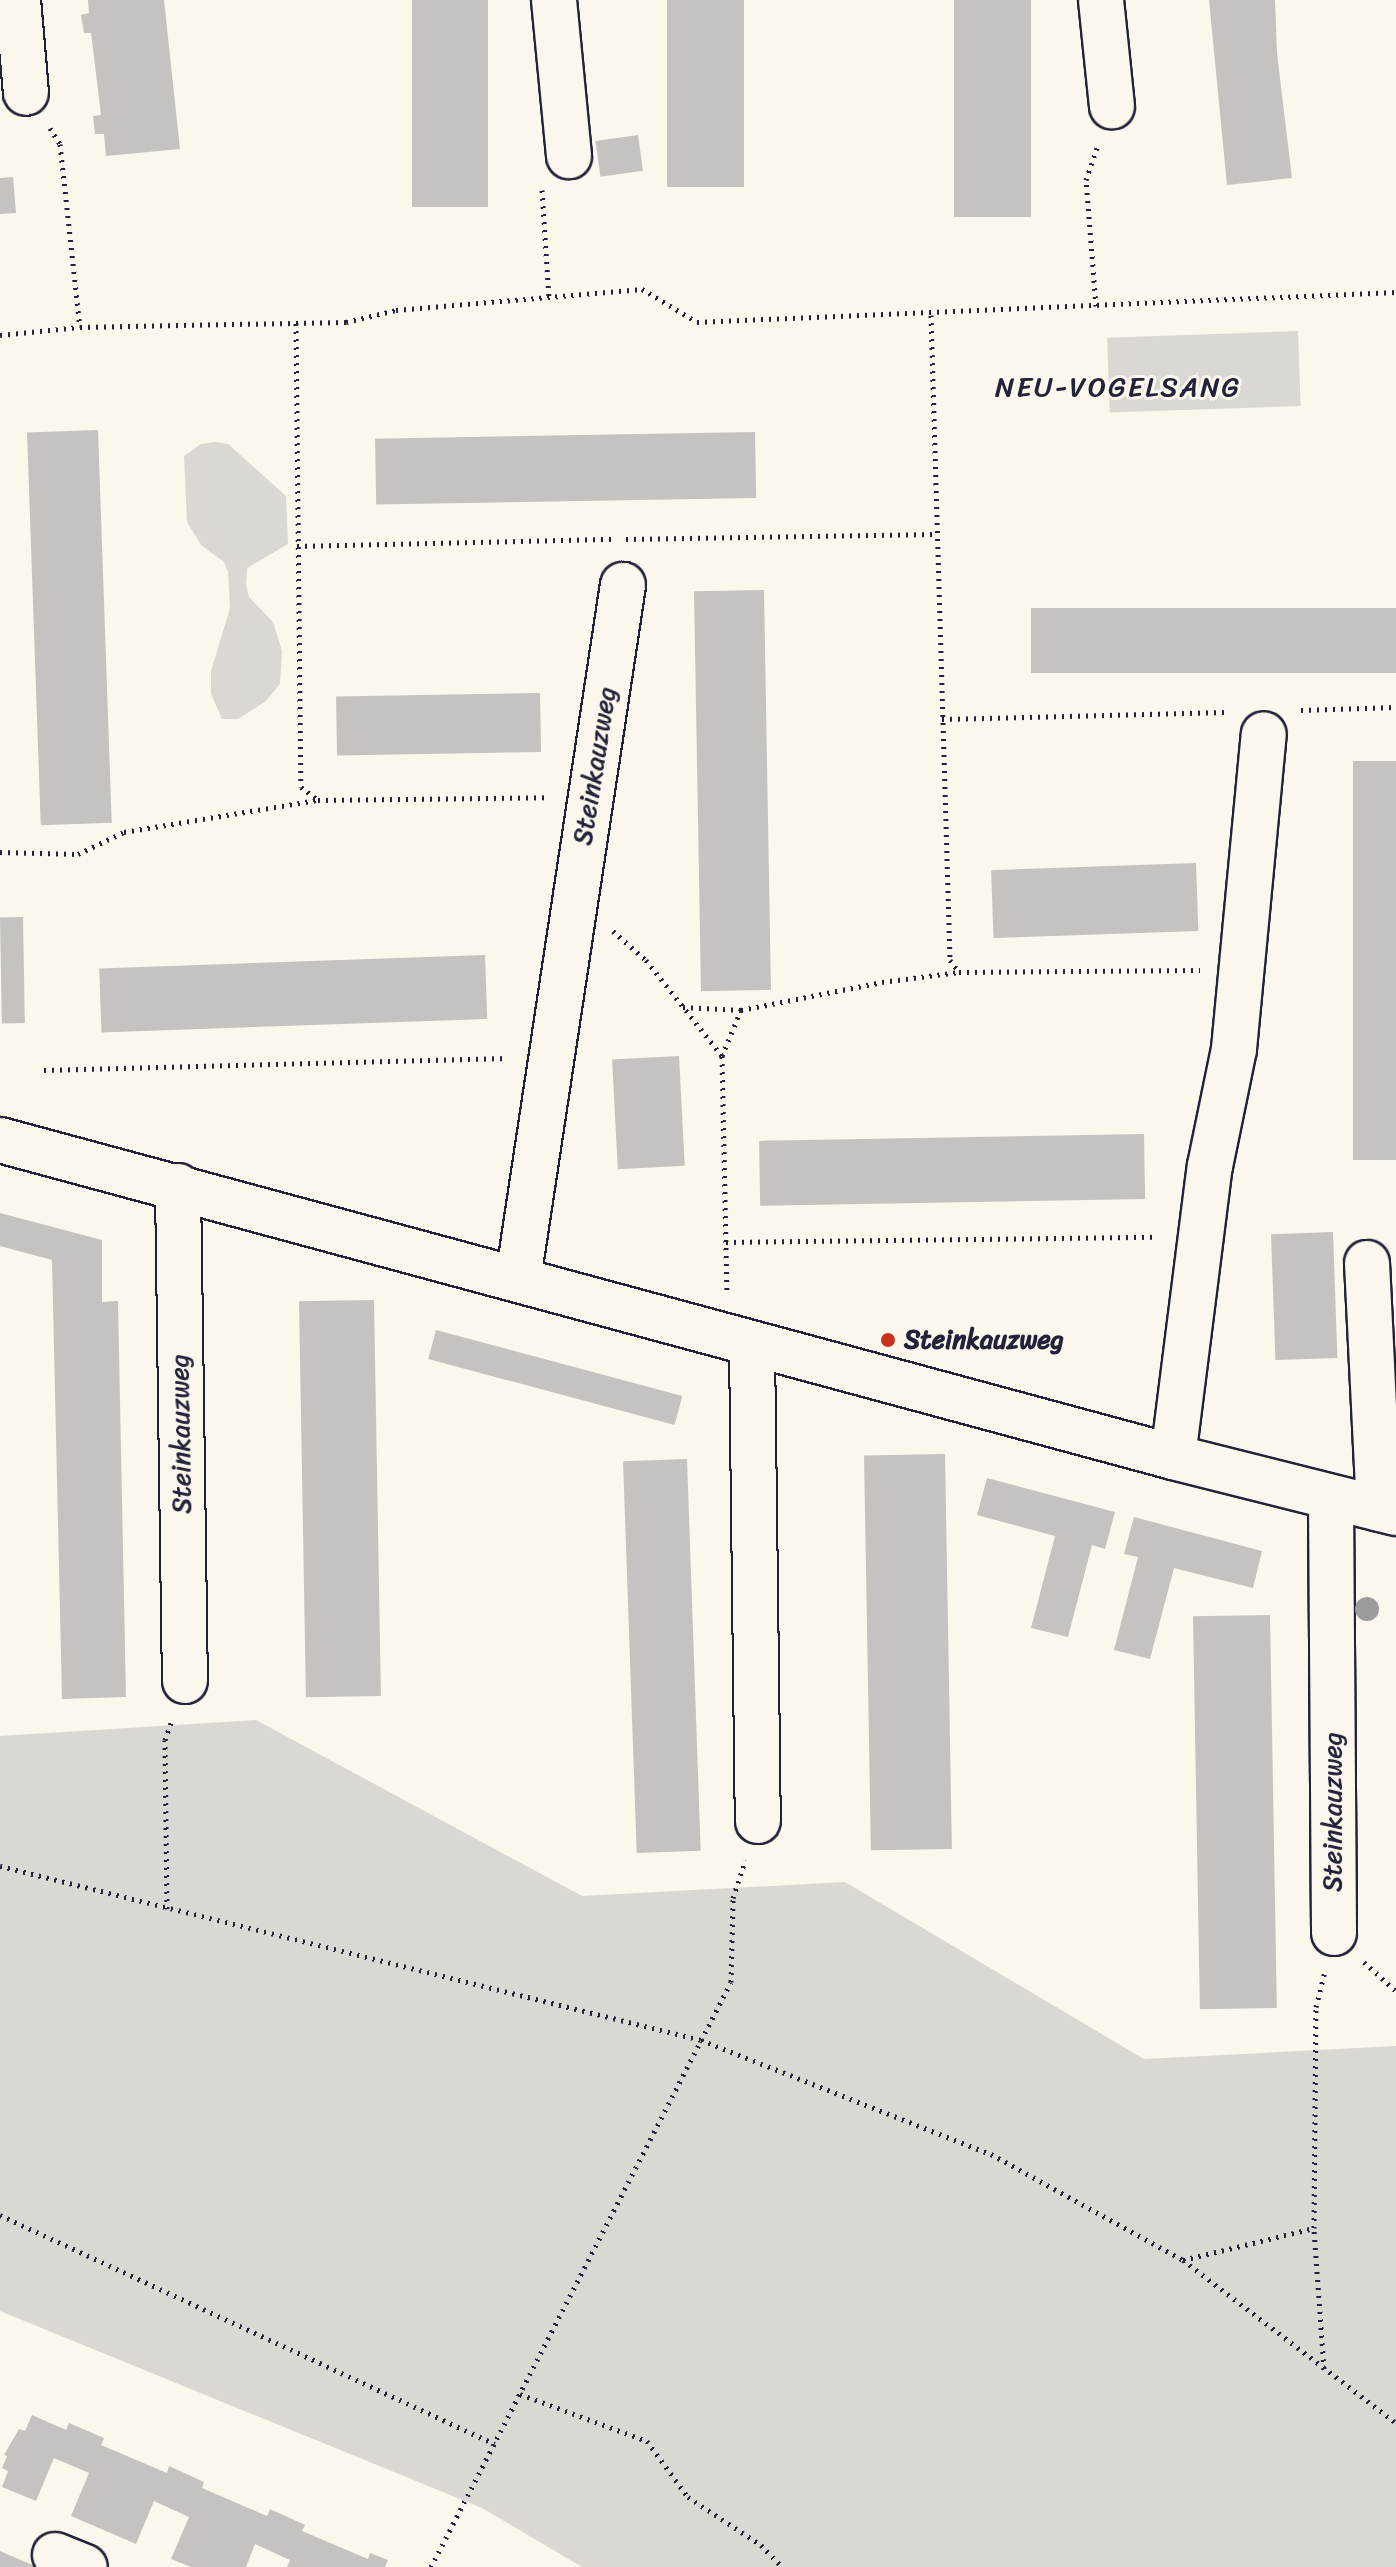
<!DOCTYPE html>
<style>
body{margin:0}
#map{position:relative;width:1396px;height:2567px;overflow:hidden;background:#fbf7ec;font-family:Sriracha,sans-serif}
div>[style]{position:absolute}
.green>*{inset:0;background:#dbd8d3;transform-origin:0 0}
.building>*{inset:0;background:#c6c2c0;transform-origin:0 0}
.path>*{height:5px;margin-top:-2.5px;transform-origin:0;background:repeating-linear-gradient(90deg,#22223b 0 2px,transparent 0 8px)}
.roads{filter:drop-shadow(2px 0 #22223b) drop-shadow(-2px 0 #22223b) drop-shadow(0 2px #22223b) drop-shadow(0 -2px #22223b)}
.minor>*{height:44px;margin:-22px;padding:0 22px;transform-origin:22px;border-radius:22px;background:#fbf7ec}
.trees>*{width:24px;height:24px;margin:-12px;border-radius:50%;background:#9d9ba0}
.dots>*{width:22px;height:22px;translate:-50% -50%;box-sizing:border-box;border:4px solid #fbf7ec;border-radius:50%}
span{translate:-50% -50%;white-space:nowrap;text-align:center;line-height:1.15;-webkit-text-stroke:6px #fbf7ec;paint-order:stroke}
.street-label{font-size:26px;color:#22223b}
.poi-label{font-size:26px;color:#22223b;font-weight:700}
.left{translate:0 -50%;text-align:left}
.neighbourhood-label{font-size:28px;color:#22223b;letter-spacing:2px}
</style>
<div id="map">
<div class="green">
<div style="left:1298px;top:331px;width:75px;height:191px;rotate:88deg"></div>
<div style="clip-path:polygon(215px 442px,228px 444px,286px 496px,288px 544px,247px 568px,246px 584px,249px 597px,273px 622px,282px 651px,280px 684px,266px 701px,238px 719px,222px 719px,211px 694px,211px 671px,230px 608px,228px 572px,224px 562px,201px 545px,187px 522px,184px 456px,201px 444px)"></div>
<div style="clip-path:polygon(256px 1720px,582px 1896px,845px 1882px,1144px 2059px,1396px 2046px,1396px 2567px,582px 2567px,482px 2508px,0 2311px,0 1736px)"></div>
</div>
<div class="building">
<div style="clip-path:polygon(88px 0,164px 0,180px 149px,106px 156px,104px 134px,95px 134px,93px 116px,101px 115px,91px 33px,84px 33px,81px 15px,89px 13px)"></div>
<div style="left:412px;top:0;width:76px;height:207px"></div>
<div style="left:667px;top:0;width:77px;height:187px"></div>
<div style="left:954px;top:0;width:77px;height:217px"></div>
<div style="clip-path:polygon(1209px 0,1275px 0,1277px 53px,1292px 178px,1227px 185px)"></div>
<div style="left:638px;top:135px;width:36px;height:43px;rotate:82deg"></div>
<div style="clip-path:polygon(13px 177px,16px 213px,0 214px,0 178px)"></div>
<div style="left:98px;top:430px;width:393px;height:71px;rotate:88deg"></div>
<div style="left:755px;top:432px;width:66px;height:380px;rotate:89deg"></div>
<div style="left:764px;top:590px;width:400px;height:70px;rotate:89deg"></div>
<div style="left:1396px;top:608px;width:65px;height:365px;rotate:90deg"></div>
<div style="left:540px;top:693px;width:59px;height:204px;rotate:89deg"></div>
<div style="left:1396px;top:761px;width:399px;height:43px;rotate:90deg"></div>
<div style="left:1196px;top:863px;width:68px;height:205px;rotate:88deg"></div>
<div style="left:23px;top:917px;width:106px;height:23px;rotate:89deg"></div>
<div style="left:485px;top:955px;width:64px;height:386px;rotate:88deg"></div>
<div style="left:679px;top:1056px;width:110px;height:67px;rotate:87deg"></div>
<div style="left:1144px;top:1134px;width:65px;height:385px;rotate:89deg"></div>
<div style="clip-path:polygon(0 1213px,102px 1240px,102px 1302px,118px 1301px,126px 1697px,62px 1699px,52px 1260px,0 1246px)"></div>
<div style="left:1333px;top:1232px;width:126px;height:62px;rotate:88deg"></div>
<div style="left:374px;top:1300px;width:396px;height:75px;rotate:89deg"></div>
<div style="left:436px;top:1330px;width:255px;height:30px;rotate:15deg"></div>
<div style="left:945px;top:1454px;width:395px;height:81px;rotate:89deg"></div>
<div style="left:687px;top:1459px;width:392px;height:64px;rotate:88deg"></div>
<div style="clip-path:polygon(987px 1478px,1115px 1512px,1105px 1549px,1092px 1545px,1068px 1637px,1031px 1628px,1055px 1536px,977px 1515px)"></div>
<div style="clip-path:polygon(1134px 1517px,1262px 1551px,1253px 1588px,1174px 1568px,1150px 1659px,1114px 1650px,1138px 1557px,1124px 1554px)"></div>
<div style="left:1270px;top:1615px;width:393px;height:77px;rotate:89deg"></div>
<div style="clip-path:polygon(32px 2415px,66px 2430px,69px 2423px,104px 2438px,101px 2445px,167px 2473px,169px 2466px,204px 2482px,202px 2488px,267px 2516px,270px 2509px,305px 2525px,302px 2531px,368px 2559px,370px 2553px,388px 2560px,385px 2567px,287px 2567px,290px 2560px,255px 2544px,246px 2567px,191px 2567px,171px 2559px,189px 2517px,154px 2501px,136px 2544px,71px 2516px,89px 2473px,54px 2458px,36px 2501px,2px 2487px,8px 2471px,2px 2468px,7px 2456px,4px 2455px,19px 2429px,25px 2431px)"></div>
<div style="clip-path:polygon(0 2551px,37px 2567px,0 2567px)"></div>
</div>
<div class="path">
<div style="left:50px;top:128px;width:19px;rotate:58deg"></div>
<div style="left:60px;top:144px;width:184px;rotate:83.8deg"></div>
<div style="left:542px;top:190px;width:107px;rotate:86.3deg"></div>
<div style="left:1096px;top:306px;width:126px;rotate:-94.5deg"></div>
<div style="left:1086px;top:180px;width:36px;rotate:-71deg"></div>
<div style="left:931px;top:315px;width:645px;rotate:88.31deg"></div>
<div style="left:950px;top:960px;width:15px;rotate:53deg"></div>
<div style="left:959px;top:972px;width:241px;rotate:-0.5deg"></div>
<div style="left:296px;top:323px;width:464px;rotate:89.4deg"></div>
<div style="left:301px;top:787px;width:21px;rotate:37deg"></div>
<div style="left:318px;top:800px;width:232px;rotate:-0.7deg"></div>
<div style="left:0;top:335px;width:80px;rotate:-5.7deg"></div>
<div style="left:80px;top:327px;width:266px;rotate:-1.1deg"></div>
<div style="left:346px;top:322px;width:51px;rotate:-13.5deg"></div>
<div style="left:396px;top:310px;width:247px;rotate:-4.9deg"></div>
<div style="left:642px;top:289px;width:64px;rotate:31deg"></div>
<div style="left:697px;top:322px;width:700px;rotate:-2.46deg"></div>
<div style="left:626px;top:539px;width:311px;rotate:-0.9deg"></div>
<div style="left:297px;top:546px;width:319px;rotate:-1.3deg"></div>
<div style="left:1301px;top:710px;width:95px;rotate:-1.8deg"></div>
<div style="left:942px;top:719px;width:285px;rotate:-1.4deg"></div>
<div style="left:0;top:852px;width:78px;rotate:1.5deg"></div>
<div style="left:78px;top:854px;width:51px;rotate:-25.6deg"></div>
<div style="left:124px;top:832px;width:196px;rotate:-9.4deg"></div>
<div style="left:613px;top:931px;width:44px;rotate:41.3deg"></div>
<div style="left:646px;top:960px;width:122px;rotate:51.6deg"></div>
<div style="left:722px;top:1056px;width:235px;rotate:88.8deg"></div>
<div style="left:683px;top:1007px;width:58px;rotate:3deg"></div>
<div style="left:741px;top:1010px;width:144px;rotate:-11.2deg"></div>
<div style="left:882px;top:982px;width:78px;rotate:-7.4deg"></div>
<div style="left:722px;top:1056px;width:50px;rotate:-67.6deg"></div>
<div style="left:44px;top:1070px;width:463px;rotate:-1.5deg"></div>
<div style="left:726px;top:1242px;width:431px;rotate:-0.7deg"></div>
<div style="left:0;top:1866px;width:722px;rotate:13.94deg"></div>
<div style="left:701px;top:2040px;width:312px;rotate:21.5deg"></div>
<div style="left:991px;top:2154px;width:219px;rotate:28.9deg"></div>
<div style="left:1183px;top:2260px;width:268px;rotate:37.4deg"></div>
<div style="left:167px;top:1909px;width:169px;rotate:-90.7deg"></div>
<div style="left:165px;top:1740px;width:21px;rotate:-71deg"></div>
<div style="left:1364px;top:1962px;width:43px;rotate:42.2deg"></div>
<div style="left:0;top:2215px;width:545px;rotate:24.83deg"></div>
<div style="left:1183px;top:2260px;width:135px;rotate:-13.7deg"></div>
<div style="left:1324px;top:2369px;width:141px;rotate:-94.1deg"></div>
<div style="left:1314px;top:2228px;width:221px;rotate:-89.5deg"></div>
<div style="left:1316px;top:2007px;width:36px;rotate:-76deg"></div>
<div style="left:520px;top:2394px;width:135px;rotate:20.3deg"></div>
<div style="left:647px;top:2441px;width:69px;rotate:53.8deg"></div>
<div style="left:688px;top:2497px;width:87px;rotate:33.3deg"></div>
<div style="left:761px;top:2545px;width:30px;rotate:46deg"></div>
<div style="left:431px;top:2567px;width:657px;rotate:-62.85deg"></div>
<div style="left:731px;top:1982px;width:84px;rotate:-88.6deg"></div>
<div style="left:733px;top:1898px;width:40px;rotate:-72deg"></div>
</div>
<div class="roads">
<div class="minor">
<div style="left:18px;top:0;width:93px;rotate:85.1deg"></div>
<div style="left:554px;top:0;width:157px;rotate:84.5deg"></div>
<div style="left:1101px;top:0;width:107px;rotate:84.1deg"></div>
<div style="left:0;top:1140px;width:1215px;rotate:15.12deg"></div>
<div style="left:1173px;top:1457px;width:230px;rotate:14.1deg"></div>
<div style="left:178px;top:1186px;width:495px;rotate:89.2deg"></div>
<div style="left:1367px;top:1263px;width:246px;rotate:87.2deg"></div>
<div style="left:518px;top:1279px;width:702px;rotate:-81.4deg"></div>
<div style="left:752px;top:1345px;width:476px;rotate:89.3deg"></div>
<div style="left:1173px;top:1457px;width:293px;rotate:-82.8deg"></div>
<div style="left:1210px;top:1166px;width:119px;rotate:-78.4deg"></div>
<div style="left:1234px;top:1049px;width:316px;rotate:-84.6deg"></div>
<div style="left:1331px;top:1499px;width:434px;rotate:89.6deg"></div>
<div style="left:55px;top:2555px;width:32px;rotate:22deg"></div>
</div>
</div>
<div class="trees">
<div style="left:1367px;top:1609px"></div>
</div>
<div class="dots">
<div style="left:888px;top:1340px;background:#c8321e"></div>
</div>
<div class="street-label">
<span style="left:595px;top:766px;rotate:-81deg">Steinkauzweg</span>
<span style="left:181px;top:1434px;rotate:-91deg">Steinkauzweg</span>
<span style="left:1333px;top:1812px;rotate:-90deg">Steinkauzweg</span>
</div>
<div class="poi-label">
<span class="left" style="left:904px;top:1340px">Steinkauzweg</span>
</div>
<div class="neighbourhood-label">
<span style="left:1118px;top:387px">NEU-VOGELSANG</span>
</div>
</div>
